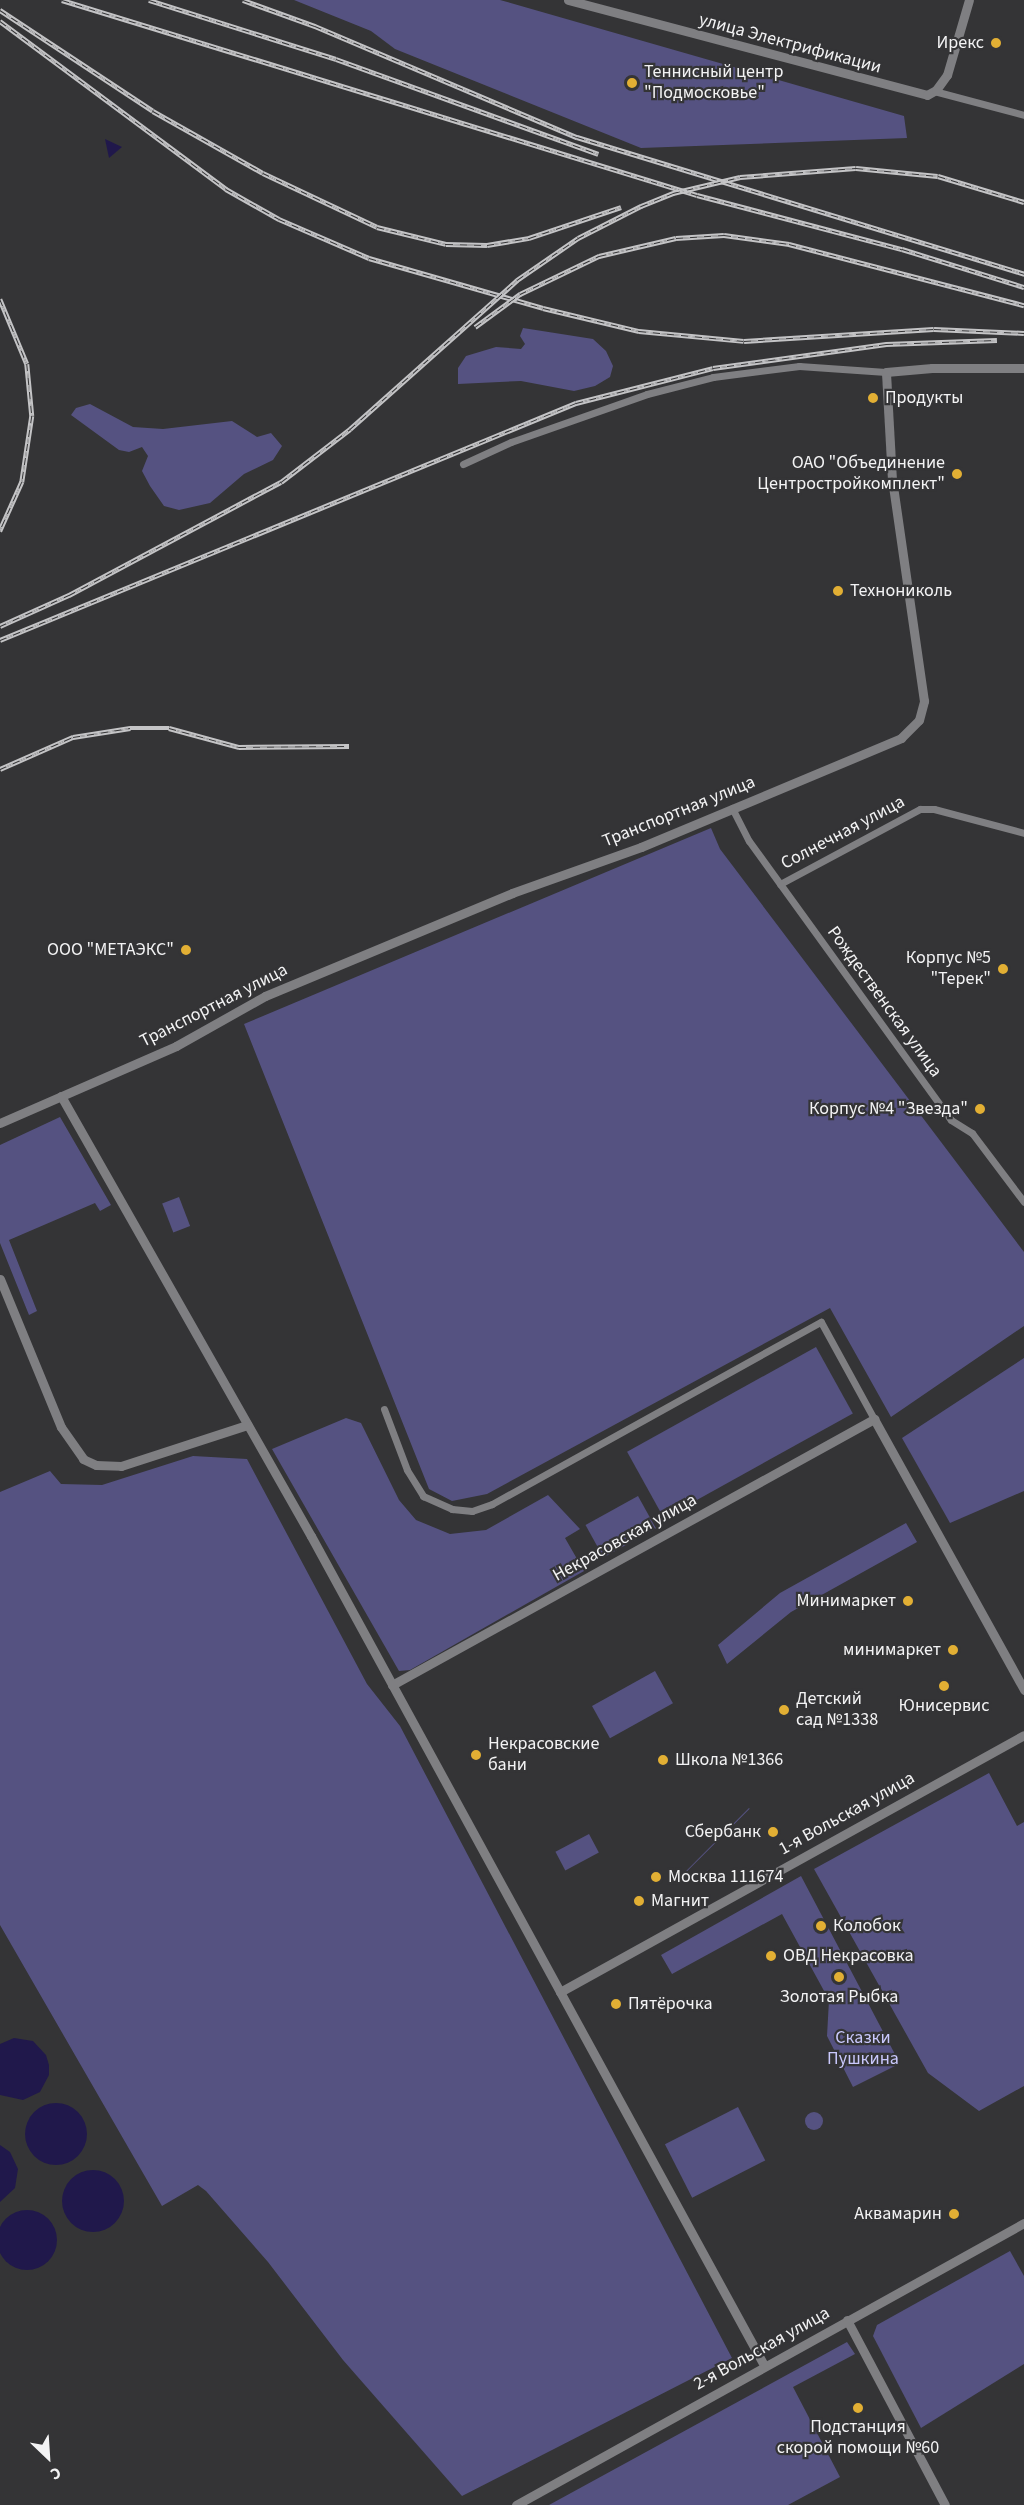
<!DOCTYPE html>
<meta charset="utf-8">
<style>
body{margin:0}
#map{position:relative;width:1024px;height:2505px;overflow:hidden;background:#343436;font-family:"Source Sans 3",sans-serif}
div>[style]{position:absolute}
.green>*{inset:0;background:#555281;transform-origin:0 0}
.round{border-radius:50%}
.water>*{inset:0;background:#20184b}
.street>*{height:7px;margin:-3.5px;padding:0 3.5px;transform-origin:3.5px;border-radius:3.5px;background:#7f7f82}
.secondary>*{height:9px;margin:-4.5px;padding:0 4.5px;transform-origin:4.5px;border-radius:4.5px;background:#7f7f82}
.rail>*{height:4.5px;margin-top:-2.25px;transform-origin:0;background:repeating-linear-gradient(90deg,#343436 0 7px,#c4c4c6 0 14px);box-sizing:border-box;border-block:2px solid #c4c4c6}
.dots>*{width:16px;height:16px;translate:-50% -50%;box-sizing:border-box;border:3px solid #343436;border-radius:50%}
span{translate:-50% -50%;white-space:nowrap;text-align:center;line-height:1.15;-webkit-text-stroke:4.5px #343436;paint-order:stroke}
.poi-label{font-size:18px;color:#f3f3f4}
.right{translate:-100% -50%;text-align:right}
.left{translate:0 -50%;text-align:left}
.street-label{font-size:18px;color:#f3f3f4}
.park-label{font-size:18px;color:#cac9fd}
.north{position:absolute;left:18px;top:2427px;width:60px;height:60px;-webkit-text-stroke:4px #343436;paint-order:stroke;rotate:155deg;font-size:16px;font-weight:700;line-height:24px;text-align:center;color:#f3f3f4}
.north::after{content:'';display:block;margin:auto;width:21px;height:27px;background:#f3f3f4;clip-path:polygon(50% 0,100% 100%,50% 72%,0 100%)}
</style>
<div id="map">
<div class="green">
<div style="clip-path:polygon(294px 0,500px 0,904px 116px,907px 138px,641px 148px,395px 49px,371px 31px)"></div>
<div style="clip-path:polygon(523px 328px,593px 339px,606px 351px,613px 366px,610px 377px,595px 386px,574px 391px,521px 381px,458px 384px,458px 368px,466px 356px,496px 347px,521px 349px,525px 344px,520px 336px)"></div>
<div style="clip-path:polygon(90px 404px,133px 427px,163px 429px,232px 421px,257px 437px,271px 433px,282px 446px,273px 460px,244px 474px,210px 503px,179px 510px,164px 506px,150px 486px,142px 471px,148px 456px,142px 447px,129px 452px,119px 450px,71px 415px,76px 408px)"></div>
<div style="clip-path:polygon(711px 828px,720px 849px,1024px 1252px,1024px 1326px,891px 1417px,830px 1308px,487px 1494px,452px 1501px,429px 1489px,244px 1024px)"></div>
<div style="clip-path:polygon(60px 1117px,111px 1205px,100px 1211px,95px 1203px,9px 1240px,37px 1311px,29px 1315px,0 1243px,0 1145px)"></div>
<div style="left:179px;top:1197px;width:31px;height:18px;rotate:69deg"></div>
<div style="left:816px;top:1347px;width:76px;height:216px;rotate:61deg"></div>
<div style="clip-path:polygon(1024px 1358px,1024px 1491px,950px 1523px,902px 1438px)"></div>
<div style="clip-path:polygon(346px 1418px,361px 1423px,399px 1500px,416px 1520px,450px 1534px,486px 1530px,548px 1495px,580px 1529px,565px 1538px,584px 1571px,410px 1670px,399px 1671px,272px 1449px)"></div>
<div style="clip-path:polygon(193px 1456px,247px 1459px,367px 1684px,400px 1726px,732px 2358px,462px 2496px,343px 2360px,268px 2262px,206px 2191px,198px 2185px,162px 2206px,0 1925px,0 1492px,50px 1471px,61px 1484px,102px 1485px)"></div>
<div style="left:638px;top:1496px;width:37px;height:60px;rotate:61deg"></div>
<div style="clip-path:polygon(906px 1523px,917px 1542px,791px 1612px,727px 1664px,718px 1645px,780px 1593px)"></div>
<div style="left:655px;top:1671px;width:37px;height:72px;rotate:61deg"></div>
<div style="clip-path:polygon(989px 1773px,1017px 1826px,1024px 1822px,1024px 2086px,979px 2111px,928px 2073px,814px 1869px)"></div>
<div style="left:749px;top:1808px;width:1px;height:90px;rotate:45deg"></div>
<div style="left:589px;top:1834px;width:21px;height:38px;rotate:62deg"></div>
<div style="clip-path:polygon(801px 1876px,897px 2058px,897px 2065px,853px 2087px,827px 2036px,829px 2000px,782px 1914px,672px 1974px,661px 1955px)"></div>
<div style="left:738px;top:2107px;width:60px;height:82px;rotate:63deg"></div>
<div class="round" style="left:805px;top:2112px;width:18px;height:18px"></div>
<div style="clip-path:polygon(1010px 2251px,1024px 2276px,1024px 2364px,921px 2428px,873px 2336px,877px 2325px)"></div>
<div style="clip-path:polygon(847px 2342px,855px 2354px,793px 2387px,840px 2477px,788px 2505px,549px 2505px)"></div>
</div>
<div class="water">
<div style="clip-path:polygon(105px 139px,122px 147px,109px 158px)"></div>
<div style="clip-path:polygon(14px 2038px,33px 2041px,46px 2055px,49px 2065px,49px 2075px,40px 2092px,23px 2100px,0 2095px,0 2044px)"></div>
<div class="round" style="left:25px;top:2103px;width:62px;height:62px"></div>
<div style="clip-path:polygon(0 2145px,10px 2152px,18px 2169px,15px 2188px,0 2202px)"></div>
<div class="round" style="left:62px;top:2170px;width:62px;height:62px"></div>
<div class="round" style="left:-3px;top:2210px;width:60px;height:60px"></div>
</div>
<div class="street">
<div style="left:934px;top:91px;width:93px;rotate:14.9deg"></div>
<div style="left:463px;top:464px;width:53px;rotate:-24.6deg"></div>
<div style="left:511px;top:442px;width:144px;rotate:-19.4deg"></div>
<div style="left:647px;top:394px;width:68px;rotate:-14.4deg"></div>
<div style="left:713px;top:377px;width:87px;rotate:-7.3deg"></div>
<div style="left:799px;top:366px;width:87px;rotate:3.9deg"></div>
<div style="left:732px;top:808px;width:37px;rotate:63deg"></div>
<div style="left:749px;top:841px;width:344px;rotate:54.1deg"></div>
<div style="left:951px;top:1120px;width:25px;rotate:32deg"></div>
<div style="left:972px;top:1133px;width:86px;rotate:53deg"></div>
<div style="left:780px;top:884px;width:159px;rotate:-28.2deg"></div>
<div style="left:920px;top:809px;width:14px"></div>
<div style="left:934px;top:809px;width:93px;rotate:14.9deg"></div>
<div style="left:384px;top:1409px;width:65px;rotate:69.3deg"></div>
<div style="left:407px;top:1470px;width:31px;rotate:58deg"></div>
<div style="left:423px;top:1496px;width:32px;rotate:24deg"></div>
<div style="left:452px;top:1509px;width:20px;rotate:6deg"></div>
<div style="left:472px;top:1511px;width:21px;rotate:-19deg"></div>
<div style="left:492px;top:1504px;width:376px;rotate:-29deg"></div>
<div style="left:821px;top:1322px;width:111px;rotate:61.3deg"></div>
</div>
<div class="secondary">
<div style="left:568px;top:0;width:371px;rotate:14.8deg"></div>
<div style="left:927px;top:95px;width:10px;rotate:-29deg"></div>
<div style="left:936px;top:90px;width:19px;rotate:-54deg"></div>
<div style="left:947px;top:75px;width:78px;rotate:-73.7deg"></div>
<div style="left:61px;top:1096px;width:506px;rotate:60.4deg"></div>
<div style="left:311px;top:1536px;width:945px;rotate:61.35deg"></div>
<div style="left:0;top:1123px;width:192px;rotate:-23.6deg"></div>
<div style="left:176px;top:1046px;width:102px;rotate:-29.3deg"></div>
<div style="left:265px;top:996px;width:268px;rotate:-22.6deg"></div>
<div style="left:512px;top:893px;width:137px;rotate:-19.6deg"></div>
<div style="left:641px;top:847px;width:282px;rotate:-22.7deg"></div>
<div style="left:901px;top:738px;width:25px;rotate:-45deg"></div>
<div style="left:919px;top:720px;width:20px;rotate:-75deg"></div>
<div style="left:924px;top:701px;width:223px;rotate:-98.2deg"></div>
<div style="left:892px;top:480px;width:108px;rotate:-93.2deg"></div>
<div style="left:886px;top:372px;width:46px;rotate:-5deg"></div>
<div style="left:932px;top:368px;width:92px"></div>
<div style="left:0;top:1279px;width:160px;rotate:67.6deg"></div>
<div style="left:61px;top:1427px;width:39px;rotate:55deg"></div>
<div style="left:83px;top:1459px;width:14px;rotate:25deg"></div>
<div style="left:96px;top:1465px;width:25px;rotate:2deg"></div>
<div style="left:121px;top:1466px;width:133px;rotate:-18deg"></div>
<div style="left:392px;top:1685px;width:551px;rotate:-28.89deg"></div>
<div style="left:874px;top:1419px;width:310px;rotate:61deg"></div>
<div style="left:560px;top:1992px;width:530px;rotate:-28.98deg"></div>
<div style="left:847px;top:2320px;width:209px;rotate:62.1deg"></div>
<div style="left:516px;top:2505px;width:581px;rotate:-29.04deg"></div>
</div>
<div class="rail">
<div style="left:62px;top:0;width:664px;rotate:17.07deg"></div>
<div style="left:697px;top:195px;width:212px;rotate:14.8deg"></div>
<div style="left:902px;top:249px;width:128px;rotate:17.3deg"></div>
<div style="left:149px;top:0;width:196px;rotate:17.5deg"></div>
<div style="left:336px;top:59px;width:279px;rotate:19.9deg"></div>
<div style="left:243px;top:0;width:77px;rotate:19.9deg"></div>
<div style="left:315px;top:26px;width:285px;rotate:23deg"></div>
<div style="left:577px;top:137px;width:468px;rotate:17deg"></div>
<div style="left:0;top:10px;width:183px;rotate:33.4deg"></div>
<div style="left:153px;top:111px;width:126px;rotate:29.4deg"></div>
<div style="left:263px;top:173px;width:126px;rotate:25.3deg"></div>
<div style="left:377px;top:227px;width:71px;rotate:13.8deg"></div>
<div style="left:446px;top:244px;width:41px;rotate:1.4deg"></div>
<div style="left:487px;top:245px;width:43px;rotate:-9.5deg"></div>
<div style="left:529px;top:238px;width:97px;rotate:-18.6deg"></div>
<div style="left:0;top:21px;width:282px;rotate:36.6deg"></div>
<div style="left:226px;top:189px;width:61px;rotate:29.5deg"></div>
<div style="left:279px;top:219px;width:98px;rotate:23.4deg"></div>
<div style="left:369px;top:258px;width:181px;rotate:16deg"></div>
<div style="left:543px;top:308px;width:99px;rotate:13.5deg"></div>
<div style="left:639px;top:331px;width:105px;rotate:5.4deg"></div>
<div style="left:744px;top:341px;width:190px;rotate:-3.6deg"></div>
<div style="left:934px;top:329px;width:90px;rotate:2.5deg"></div>
<div style="left:0;top:299px;width:70px;rotate:67.4deg"></div>
<div style="left:27px;top:364px;width:52px;rotate:84.5deg"></div>
<div style="left:32px;top:416px;width:67px;rotate:98.6deg"></div>
<div style="left:22px;top:482px;width:54px;rotate:114.2deg"></div>
<div style="left:475px;top:327px;width:56px;rotate:-36.3deg"></div>
<div style="left:520px;top:294px;width:88px;rotate:-25.7deg"></div>
<div style="left:599px;top:256px;width:79px;rotate:-13.2deg"></div>
<div style="left:676px;top:238px;width:48px;rotate:-3.6deg"></div>
<div style="left:724px;top:235px;width:66px;rotate:7.9deg"></div>
<div style="left:789px;top:244px;width:243px;rotate:14.6deg"></div>
<div style="left:0;top:626px;width:76px;rotate:-24.2deg"></div>
<div style="left:69px;top:595px;width:240px;rotate:-28.1deg"></div>
<div style="left:281px;top:482px;width:87px;rotate:-37.5deg"></div>
<div style="left:350px;top:429px;width:224px;rotate:-41.7deg"></div>
<div style="left:517px;top:280px;width:74px;rotate:-34.5deg"></div>
<div style="left:578px;top:238px;width:71px;rotate:-26.9deg"></div>
<div style="left:641px;top:206px;width:35px;rotate:-22deg"></div>
<div style="left:673px;top:193px;width:69px;rotate:-13.4deg"></div>
<div style="left:740px;top:177px;width:116px;rotate:-4.4deg"></div>
<div style="left:856px;top:168px;width:82px;rotate:5.6deg"></div>
<div style="left:938px;top:176px;width:90px;rotate:16.8deg"></div>
<div style="left:0;top:640px;width:623px;rotate:-22.37deg"></div>
<div style="left:576px;top:403px;width:141px;rotate:-14.3deg"></div>
<div style="left:713px;top:368px;width:175px;rotate:-7.9deg"></div>
<div style="left:886px;top:344px;width:111px;rotate:-2.1deg"></div>
<div style="left:0;top:769px;width:80px;rotate:-23.7deg"></div>
<div style="left:73px;top:737px;width:58px;rotate:-9deg"></div>
<div style="left:130px;top:728px;width:39px"></div>
<div style="left:169px;top:728px;width:73px;rotate:15.2deg"></div>
<div style="left:239px;top:747px;width:110px;rotate:-0.5deg"></div>
</div>
<div class="dots">
<div style="left:996px;top:43px;background:#e2af34"></div>
<div style="left:632px;top:83px;background:#e2af34"></div>
<div style="left:873px;top:398px;background:#e2af34"></div>
<div style="left:957px;top:474px;background:#e2af34"></div>
<div style="left:838px;top:591px;background:#e2af34"></div>
<div style="left:186px;top:950px;background:#e2af34"></div>
<div style="left:1003px;top:969px;background:#e2af34"></div>
<div style="left:980px;top:1109px;background:#e2af34"></div>
<div style="left:908px;top:1601px;background:#e2af34"></div>
<div style="left:953px;top:1650px;background:#e2af34"></div>
<div style="left:944px;top:1686px;background:#e2af34"></div>
<div style="left:784px;top:1710px;background:#e2af34"></div>
<div style="left:476px;top:1755px;background:#e2af34"></div>
<div style="left:663px;top:1760px;background:#e2af34"></div>
<div style="left:773px;top:1832px;background:#e2af34"></div>
<div style="left:656px;top:1877px;background:#e2af34"></div>
<div style="left:639px;top:1901px;background:#e2af34"></div>
<div style="left:821px;top:1926px;background:#e2af34"></div>
<div style="left:771px;top:1956px;background:#e2af34"></div>
<div style="left:839px;top:1977px;background:#e2af34"></div>
<div style="left:616px;top:2004px;background:#e2af34"></div>
<div style="left:954px;top:2214px;background:#e2af34"></div>
<div style="left:858px;top:2408px;background:#e2af34"></div>
</div>
<div class="poi-label">
<span class="right" style="left:984px;top:43px">Ирекс</span>
<span class="left" style="left:644px;top:83px">Теннисный центр<br>"Подмосковье"</span>
<span class="left" style="left:885px;top:398px">Продукты</span>
<span class="right" style="left:945px;top:474px">ОАО "Объединение<br>Центростройкомплект"</span>
<span class="left" style="left:850px;top:591px">Технониколь</span>
<span class="right" style="left:174px;top:950px">ООО "МЕТАЭКС"</span>
<span class="right" style="left:991px;top:969px">Корпус №5<br>"Терек"</span>
<span class="right" style="left:968px;top:1109px">Корпус №4 "Звезда"</span>
<span class="right" style="left:896px;top:1601px">Минимаркет</span>
<span class="right" style="left:941px;top:1650px">минимаркет</span>
<span class="left" style="left:796px;top:1710px">Детский<br>сад №1338</span>
<span style="left:944px;top:1706px">Юнисервис</span>
<span class="left" style="left:488px;top:1755px">Некрасовские<br>бани</span>
<span class="left" style="left:675px;top:1760px">Школа №1366</span>
<span class="right" style="left:761px;top:1832px">Сбербанк</span>
<span class="left" style="left:668px;top:1877px">Москва 111674</span>
<span class="left" style="left:651px;top:1901px">Магнит</span>
<span class="left" style="left:833px;top:1926px">Колобок</span>
<span class="left" style="left:783px;top:1956px">ОВД Некрасовка</span>
<span style="left:839px;top:1997px">Золотая Рыбка</span>
<span class="left" style="left:628px;top:2004px">Пятёрочка</span>
<span class="right" style="left:942px;top:2214px">Аквамарин</span>
<span style="left:858px;top:2438px">Подстанция<br>скорой помощи №60</span>
</div>
<div class="street-label">
<span style="left:790px;top:44px;rotate:15deg">улица Электрификации</span>
<span style="left:679px;top:812px;rotate:-22deg">Транспортная улица</span>
<span style="left:843px;top:833px;rotate:-28deg">Солнечная улица</span>
<span style="left:884px;top:1002px;rotate:54deg">Рождественская улица</span>
<span style="left:214px;top:1006px;rotate:-27deg">Транспортная улица</span>
<span style="left:625px;top:1538px;rotate:-29deg">Некрасовская улица</span>
<span style="left:847px;top:1814px;rotate:-29deg">1-я Вольская улица</span>
<span style="left:762px;top:2349px;rotate:-29deg">2-я Вольская улица</span>
</div>
<div class="park-label">
<span style="left:863px;top:2049px">Сказки<br>Пушкина</span>
</div>
<div class="north">С</div>
</div>
